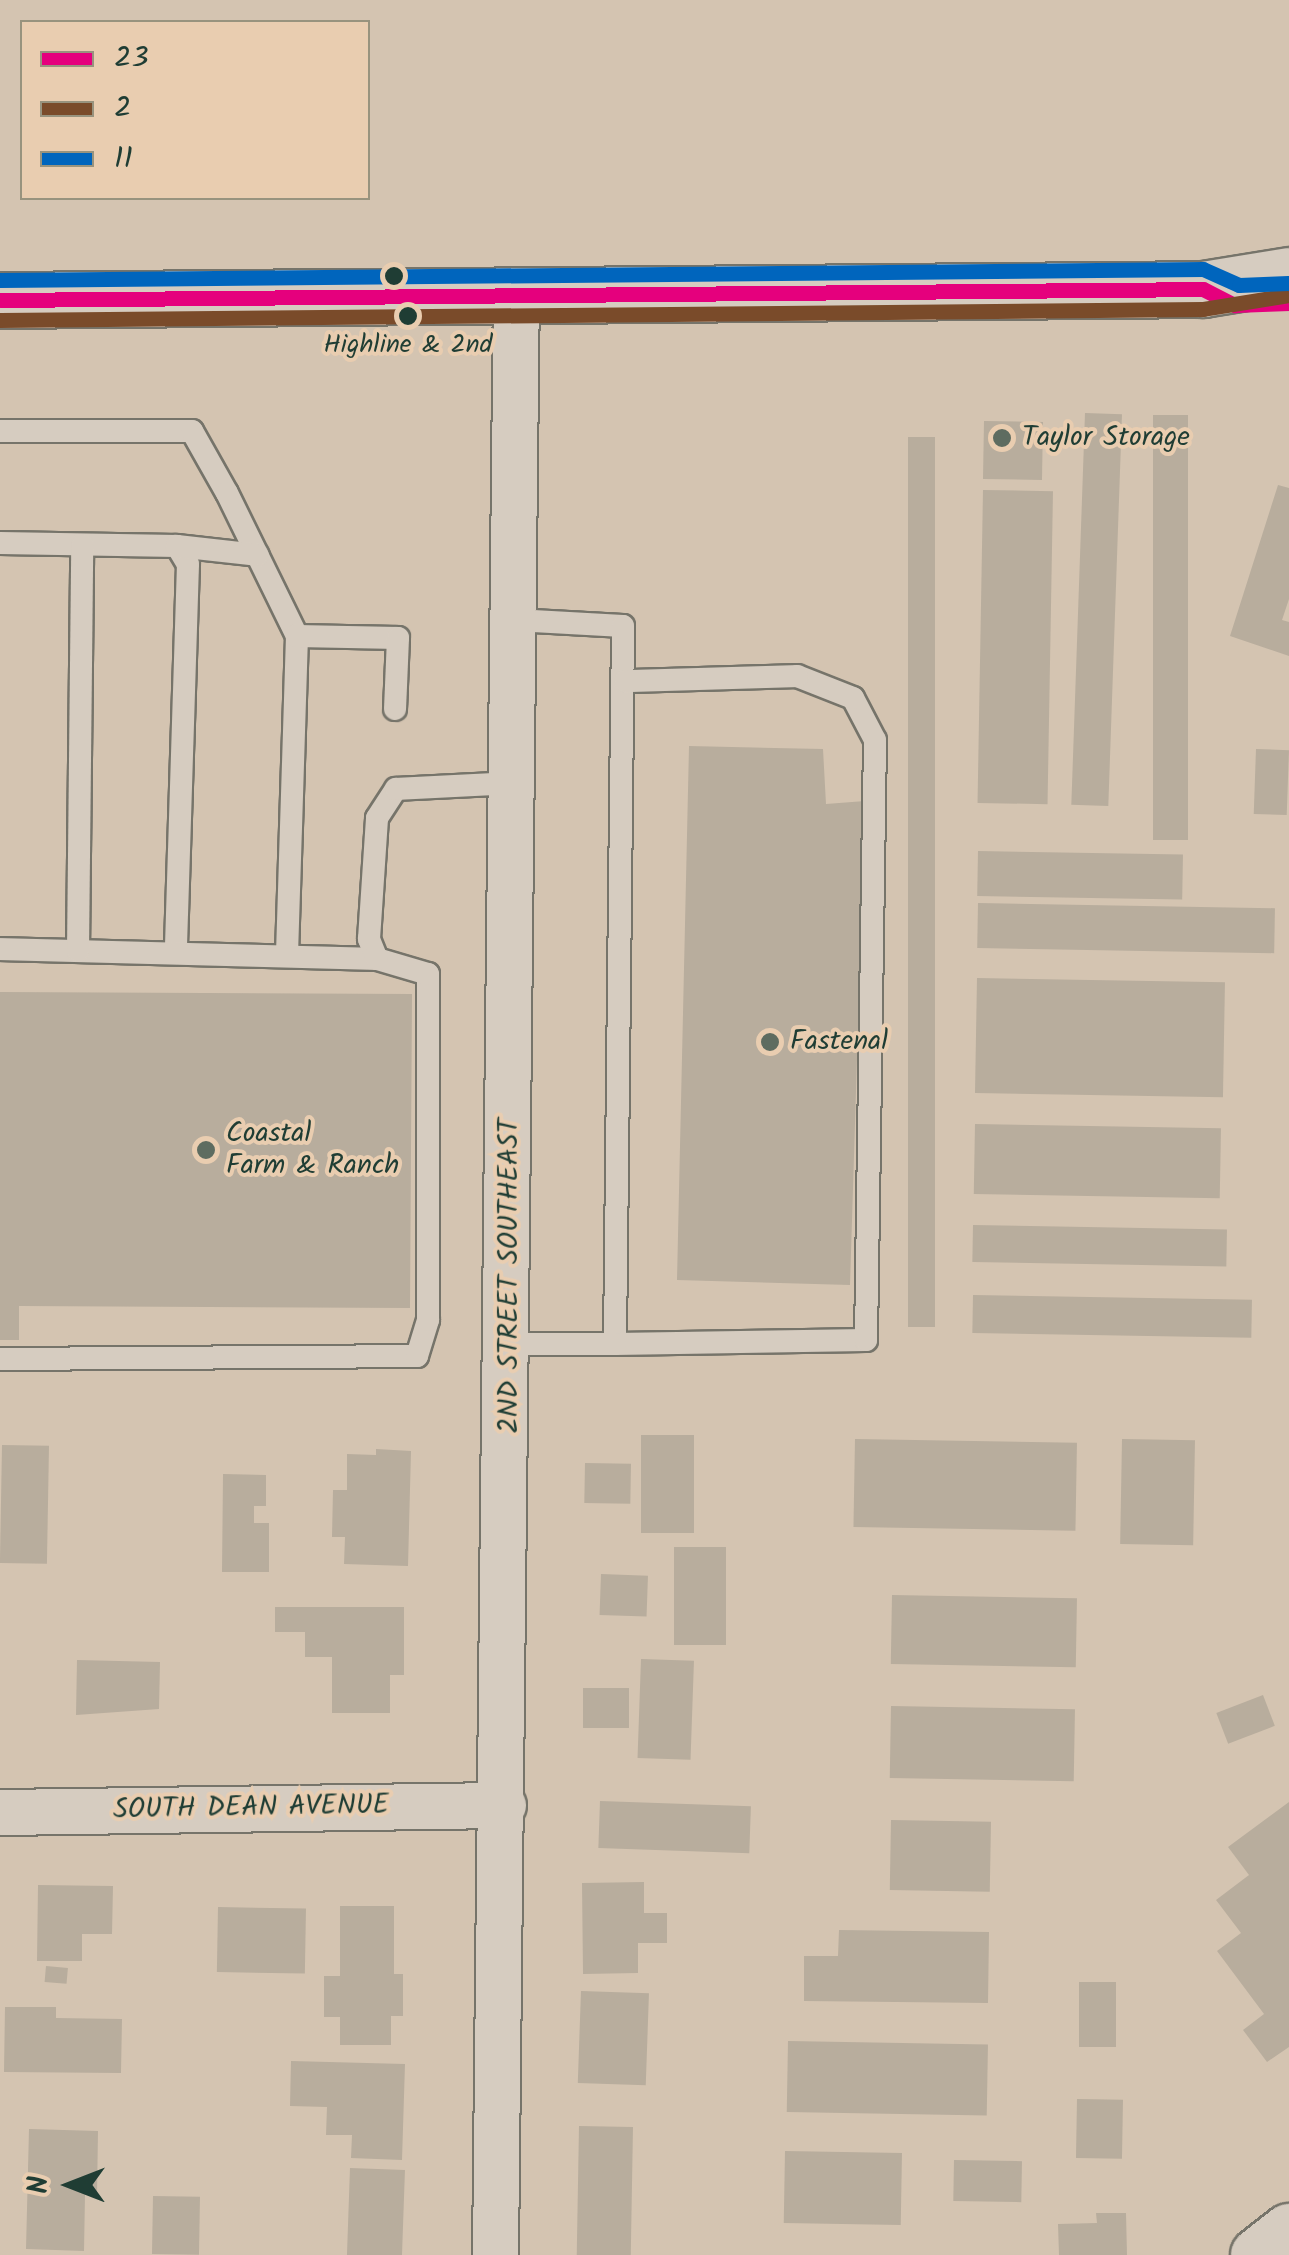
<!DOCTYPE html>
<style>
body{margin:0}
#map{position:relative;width:1289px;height:2255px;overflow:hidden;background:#d4c4b1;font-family:Kalam,sans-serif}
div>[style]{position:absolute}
.building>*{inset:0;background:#b8ad9d;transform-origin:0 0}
.roads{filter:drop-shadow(2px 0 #76746a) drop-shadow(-2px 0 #76746a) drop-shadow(0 2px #76746a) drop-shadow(0 -2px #76746a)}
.lane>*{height:22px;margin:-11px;padding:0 11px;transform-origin:11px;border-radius:11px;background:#d6ccc0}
.street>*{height:45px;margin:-22.5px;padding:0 22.5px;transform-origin:22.5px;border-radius:22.5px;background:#d6ccc0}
.secondary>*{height:55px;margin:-27.5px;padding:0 27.5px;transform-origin:27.5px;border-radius:27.5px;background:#d6ccc0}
.bus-1>*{height:15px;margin:-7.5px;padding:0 7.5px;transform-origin:7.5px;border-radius:7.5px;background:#e5007d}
.bus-2>*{height:15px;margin:-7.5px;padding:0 7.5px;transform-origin:7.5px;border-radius:7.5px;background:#7a4b2a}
.bus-3>*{height:15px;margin:-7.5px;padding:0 7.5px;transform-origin:7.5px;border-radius:7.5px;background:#0065bd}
.dots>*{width:28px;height:28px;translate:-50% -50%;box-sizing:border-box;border:5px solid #e9cdb0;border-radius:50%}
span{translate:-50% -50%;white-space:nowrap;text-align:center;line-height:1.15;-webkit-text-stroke:8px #e9cdb0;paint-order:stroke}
.bus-label{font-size:26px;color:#1f3d34}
.poi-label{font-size:28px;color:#1f3d34}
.left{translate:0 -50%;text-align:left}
.street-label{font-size:28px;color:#1f3d34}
.legend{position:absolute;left:20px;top:20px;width:350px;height:180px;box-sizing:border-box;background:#e9cdb0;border:2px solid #98937e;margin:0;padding:12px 18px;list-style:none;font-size:30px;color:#1f3d34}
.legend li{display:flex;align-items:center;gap:20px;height:50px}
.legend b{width:50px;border:2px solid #98937e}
.north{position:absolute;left:20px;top:2135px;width:100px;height:100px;-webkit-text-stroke:8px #e9cdb0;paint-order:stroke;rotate:270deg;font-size:28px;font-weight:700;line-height:40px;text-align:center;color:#1f3d34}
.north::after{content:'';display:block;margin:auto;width:35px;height:45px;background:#1f3d34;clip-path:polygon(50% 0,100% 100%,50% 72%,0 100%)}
</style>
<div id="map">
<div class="building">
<div style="left:1085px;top:413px;width:37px;height:392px;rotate:2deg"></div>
<div style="left:1153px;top:415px;width:35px;height:425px"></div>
<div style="left:984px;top:421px;width:59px;height:58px;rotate:1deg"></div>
<div style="left:908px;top:437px;width:27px;height:890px"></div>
<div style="clip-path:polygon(1278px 485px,1289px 488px,1289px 599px,1282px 620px,1289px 622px,1289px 656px,1230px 636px)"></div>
<div style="left:983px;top:490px;width:70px;height:313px;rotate:1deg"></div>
<div style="clip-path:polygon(689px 746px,823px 749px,826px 804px,865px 801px,850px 1285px,677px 1280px)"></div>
<div style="left:1256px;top:749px;width:33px;height:65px;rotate:2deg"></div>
<div style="left:978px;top:851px;width:205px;height:45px;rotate:1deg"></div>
<div style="left:978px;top:903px;width:297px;height:45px;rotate:1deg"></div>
<div style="left:977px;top:978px;width:248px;height:115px;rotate:1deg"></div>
<div style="clip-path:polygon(0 992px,412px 994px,410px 1308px,19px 1306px,19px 1340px,0 1340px)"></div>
<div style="left:975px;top:1124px;width:246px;height:70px;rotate:1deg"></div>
<div style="left:973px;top:1225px;width:254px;height:37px;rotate:1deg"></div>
<div style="left:973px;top:1295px;width:279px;height:38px;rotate:1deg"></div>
<div style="left:641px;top:1435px;width:53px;height:98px"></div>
<div style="left:855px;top:1439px;width:222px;height:88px;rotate:1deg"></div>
<div style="left:1122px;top:1439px;width:73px;height:105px;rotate:1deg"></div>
<div style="left:2px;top:1445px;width:47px;height:118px;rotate:1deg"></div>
<div style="clip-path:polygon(376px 1449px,411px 1451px,408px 1566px,344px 1564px,345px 1537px,332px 1537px,333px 1490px,347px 1490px,347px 1454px,376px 1455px)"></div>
<div style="left:585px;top:1463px;width:46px;height:40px;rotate:1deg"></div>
<div style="clip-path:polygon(223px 1474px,266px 1475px,266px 1506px,254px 1506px,254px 1523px,269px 1523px,269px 1572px,222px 1572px)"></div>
<div style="left:726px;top:1547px;width:98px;height:52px;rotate:90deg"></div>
<div style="left:601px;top:1574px;width:47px;height:41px;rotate:2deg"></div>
<div style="left:892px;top:1595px;width:185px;height:69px;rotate:1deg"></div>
<div style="clip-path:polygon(275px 1607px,404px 1607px,404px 1675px,390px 1675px,390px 1713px,332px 1713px,332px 1657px,305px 1657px,305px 1632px,275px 1632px)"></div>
<div style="left:641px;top:1659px;width:53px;height:99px;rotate:2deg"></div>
<div style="clip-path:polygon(77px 1660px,160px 1662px,159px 1709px,76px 1715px)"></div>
<div style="left:583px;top:1688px;width:46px;height:40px"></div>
<div style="left:1263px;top:1695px;width:33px;height:50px;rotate:69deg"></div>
<div style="left:891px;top:1706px;width:184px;height:72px;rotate:1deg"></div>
<div style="left:600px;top:1801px;width:151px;height:47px;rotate:2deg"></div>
<div style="clip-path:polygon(1289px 1802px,1289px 2047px,1267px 2062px,1243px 2030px,1264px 2014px,1217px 1951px,1241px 1933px,1216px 1900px,1249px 1875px,1228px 1847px)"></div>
<div style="left:891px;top:1820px;width:100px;height:70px;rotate:1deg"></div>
<div style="clip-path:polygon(644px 1882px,644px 1913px,667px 1913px,667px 1943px,638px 1943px,638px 1973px,583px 1974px,582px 1883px)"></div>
<div style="clip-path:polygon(38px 1885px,113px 1886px,112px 1934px,82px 1934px,82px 1961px,37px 1961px)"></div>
<div style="clip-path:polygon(340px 1906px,394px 1906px,394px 1974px,403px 1974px,403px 2016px,391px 2016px,391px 2045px,340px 2045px,340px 2017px,324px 2017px,324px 1976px,340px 1976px)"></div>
<div style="left:218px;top:1907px;width:88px;height:65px;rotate:1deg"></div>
<div style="clip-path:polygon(839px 1930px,989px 1932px,988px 2003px,804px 2001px,804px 1956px,838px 1956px)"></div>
<div style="left:46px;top:1966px;width:22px;height:16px;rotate:5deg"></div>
<div style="left:1079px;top:1982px;width:37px;height:65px"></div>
<div style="left:581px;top:1991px;width:68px;height:92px;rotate:2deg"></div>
<div style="clip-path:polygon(5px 2007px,56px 2007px,56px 2018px,122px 2019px,121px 2073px,4px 2072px)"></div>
<div style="left:788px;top:2041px;width:200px;height:71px;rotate:1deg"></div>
<div style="clip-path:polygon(291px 2061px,405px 2064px,402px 2160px,351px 2158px,352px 2135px,326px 2135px,327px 2107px,290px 2106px)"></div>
<div style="left:1077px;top:2099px;width:46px;height:59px;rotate:1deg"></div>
<div style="left:579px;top:2126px;width:54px;height:129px;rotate:1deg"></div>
<div style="clip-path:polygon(29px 2129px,98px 2131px,97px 2195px,85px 2195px,84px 2251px,26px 2249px)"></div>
<div style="left:785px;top:2151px;width:117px;height:72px;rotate:1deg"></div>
<div style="left:954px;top:2160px;width:68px;height:41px;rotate:1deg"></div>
<div style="left:350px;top:2168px;width:55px;height:87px;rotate:2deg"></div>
<div style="left:153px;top:2196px;width:47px;height:58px;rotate:1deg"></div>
<div style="clip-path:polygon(1096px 2213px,1126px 2213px,1127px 2255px,1059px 2255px,1058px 2224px,1097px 2223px)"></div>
</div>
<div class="roads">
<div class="lane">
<div style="left:0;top:431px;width:192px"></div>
<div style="left:192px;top:431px;width:71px;rotate:60.6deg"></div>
<div style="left:227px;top:493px;width:159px;rotate:63.9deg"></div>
<div style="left:297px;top:636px;width:320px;rotate:91.8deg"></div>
<div style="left:0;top:543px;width:177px;rotate:1deg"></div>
<div style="left:177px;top:546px;width:21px;rotate:59deg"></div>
<div style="left:188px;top:564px;width:389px;rotate:91.8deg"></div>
<div style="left:177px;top:546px;width:81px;rotate:6.3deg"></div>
<div style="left:515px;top:620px;width:108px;rotate:3.2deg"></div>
<div style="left:623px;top:626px;width:718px;rotate:90.64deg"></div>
<div style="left:615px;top:1344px;width:251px;rotate:-0.9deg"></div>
<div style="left:866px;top:1340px;width:600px;rotate:-89.14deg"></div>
<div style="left:875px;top:740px;width:47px;rotate:-117.6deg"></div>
<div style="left:853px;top:698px;width:60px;rotate:-158.6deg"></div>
<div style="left:797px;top:676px;width:172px;rotate:178.3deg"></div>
<div style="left:297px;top:636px;width:101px;rotate:1.1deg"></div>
<div style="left:398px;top:638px;width:71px;rotate:92.4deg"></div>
<div style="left:0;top:949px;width:377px;rotate:1.5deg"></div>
<div style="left:78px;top:951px;width:406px;rotate:-89.4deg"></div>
<div style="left:510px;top:1344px;width:105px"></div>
<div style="left:0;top:1359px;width:417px;rotate:-0.4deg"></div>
<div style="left:417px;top:1356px;width:38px;rotate:-73deg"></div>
<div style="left:428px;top:1320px;width:346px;rotate:-90deg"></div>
<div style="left:428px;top:974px;width:53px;rotate:-163.6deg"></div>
<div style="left:377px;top:959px;width:22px;rotate:-112deg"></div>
<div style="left:369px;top:939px;width:121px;rotate:-86.2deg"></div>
<div style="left:377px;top:818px;width:35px;rotate:-57deg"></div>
<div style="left:396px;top:789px;width:117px;rotate:-2.9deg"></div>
</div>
<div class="street">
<div style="left:0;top:1812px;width:503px;rotate:-0.8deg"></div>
<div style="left:495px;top:2255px;width:1959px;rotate:-89.39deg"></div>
</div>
<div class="secondary">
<div style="left:0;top:300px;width:1203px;rotate:-0.52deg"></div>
<div style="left:1203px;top:289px;width:87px;rotate:-9.2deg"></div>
<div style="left:1258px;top:2255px;width:39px;rotate:-38deg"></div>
</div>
</div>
<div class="bus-1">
<div style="left:0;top:300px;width:1203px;rotate:-0.52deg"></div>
<div style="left:1203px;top:289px;width:36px;rotate:27deg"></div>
<div style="left:1235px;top:305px;width:54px;rotate:-2.1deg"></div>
</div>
<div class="bus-2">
<div style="left:0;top:320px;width:1203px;rotate:-0.52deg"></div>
<div style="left:1203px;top:309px;width:87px;rotate:-9.2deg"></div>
</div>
<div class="bus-3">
<div style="left:0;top:280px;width:1203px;rotate:-0.52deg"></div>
<div style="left:1203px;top:269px;width:39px;rotate:24deg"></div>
<div style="left:1239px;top:285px;width:49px;rotate:-2.3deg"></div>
</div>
<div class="dots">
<div style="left:394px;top:276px;background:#1f3d34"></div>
<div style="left:408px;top:316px;background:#1f3d34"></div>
<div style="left:1002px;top:438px;background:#5e6c60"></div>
<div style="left:770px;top:1042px;background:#5e6c60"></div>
<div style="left:206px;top:1150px;background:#5e6c60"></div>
</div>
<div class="bus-label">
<span style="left:408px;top:346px">Highline &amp; 2nd</span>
</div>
<div class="poi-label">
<span class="left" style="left:1022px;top:438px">Taylor Storage</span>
<span class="left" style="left:790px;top:1042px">Fastenal</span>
<span class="left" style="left:226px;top:1150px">Coastal<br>Farm &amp; Ranch</span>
</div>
<div class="street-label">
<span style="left:510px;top:1276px;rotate:-90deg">2ND STREET SOUTHEAST</span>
<span style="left:251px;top:1808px;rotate:-1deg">SOUTH DEAN AVENUE</span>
</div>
<ul class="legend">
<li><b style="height:12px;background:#e5007d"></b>23</li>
<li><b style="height:12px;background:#7a4b2a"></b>2</li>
<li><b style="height:12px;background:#0065bd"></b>11</li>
</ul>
<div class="north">N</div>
</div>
